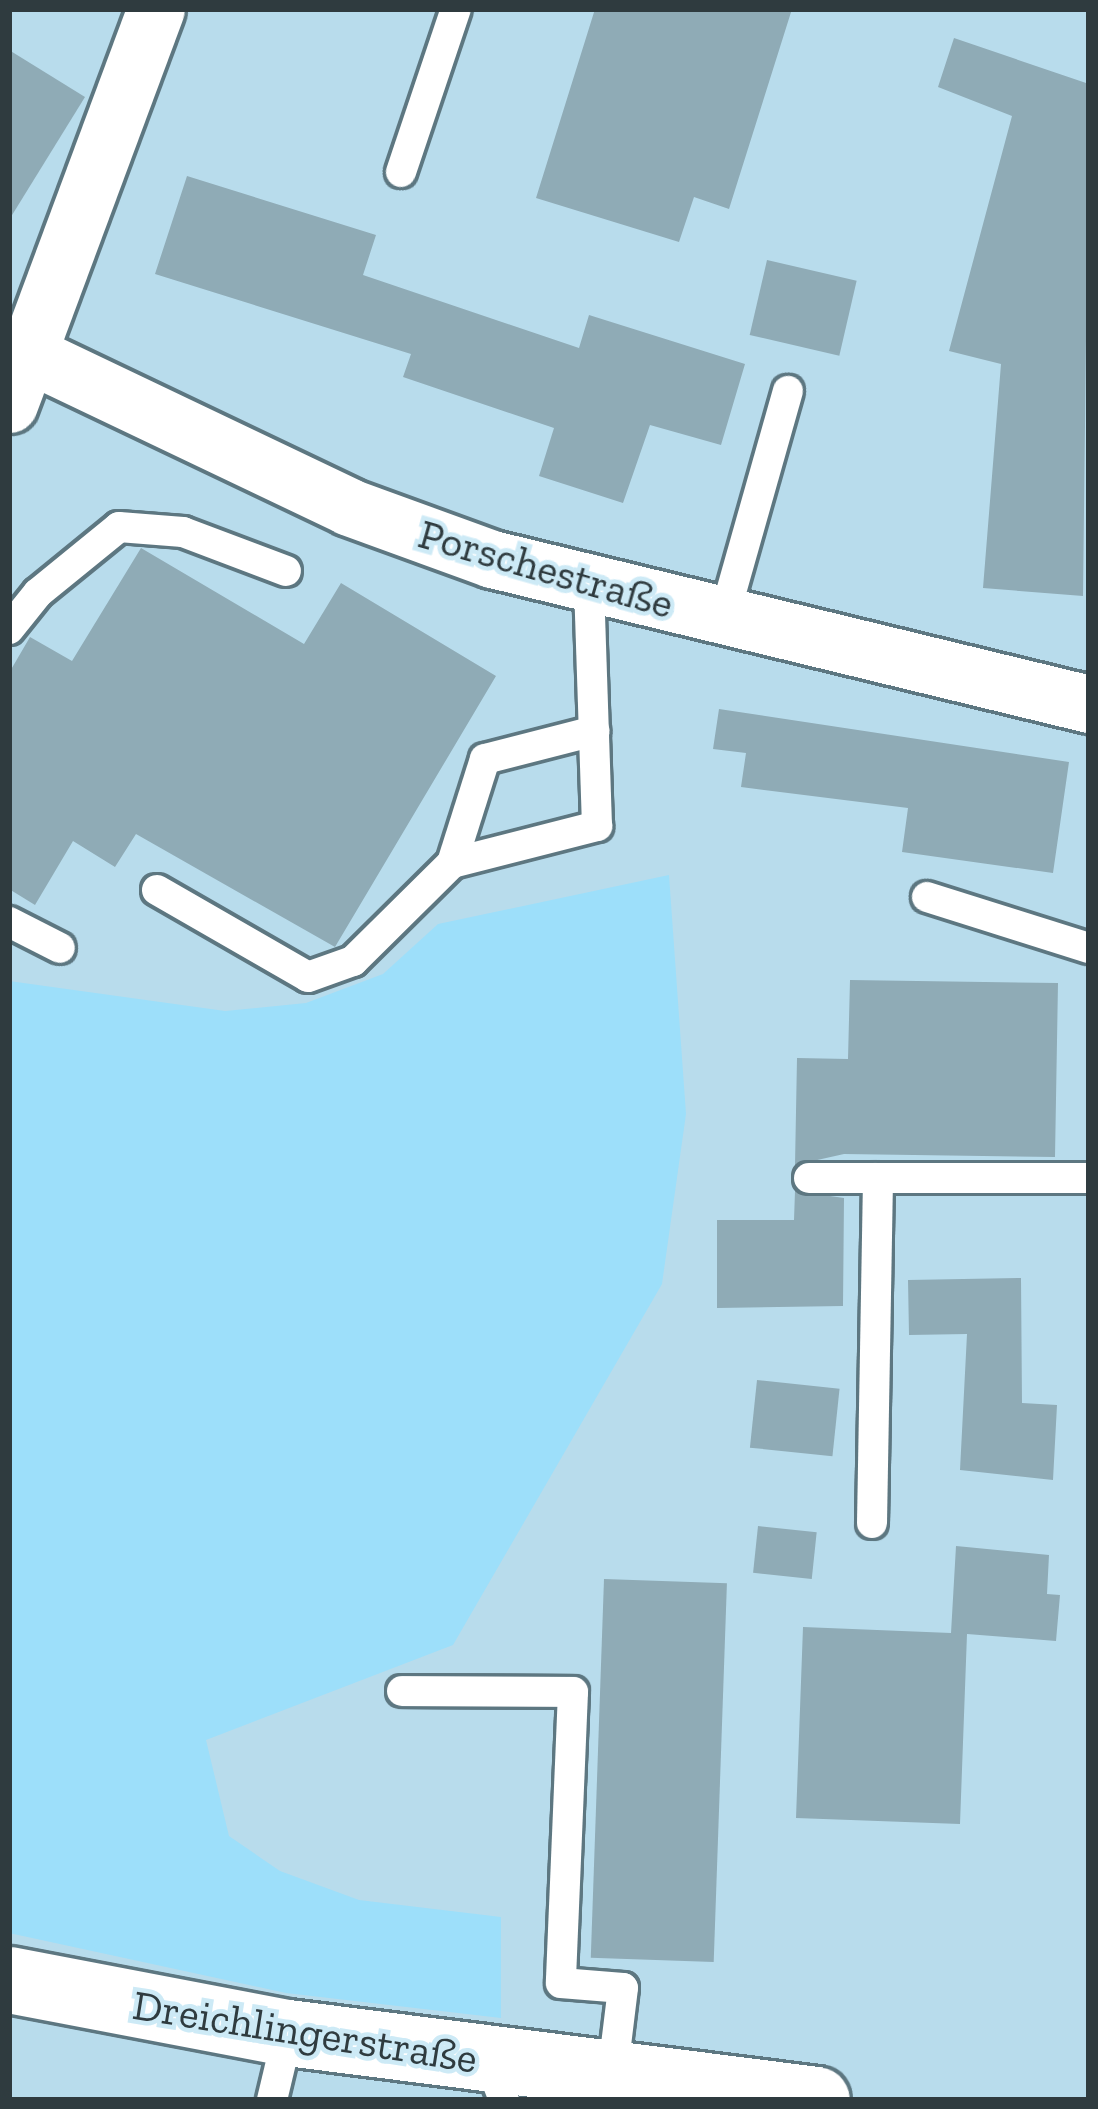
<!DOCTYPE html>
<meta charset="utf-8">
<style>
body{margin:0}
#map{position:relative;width:1098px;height:2109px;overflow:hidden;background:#cdeaf6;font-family:"Zilla Slab",serif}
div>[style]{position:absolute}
.built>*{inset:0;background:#b8dcec;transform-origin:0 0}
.green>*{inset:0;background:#9ddffa}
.building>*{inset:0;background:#8fabb6;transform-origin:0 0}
.roads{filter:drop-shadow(3px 0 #5d7781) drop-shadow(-3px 0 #5d7781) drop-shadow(0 3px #5d7781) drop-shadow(0 -3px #5d7781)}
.lane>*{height:30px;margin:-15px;padding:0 15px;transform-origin:15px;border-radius:15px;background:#fff}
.street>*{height:57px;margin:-28.5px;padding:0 28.5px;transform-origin:28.5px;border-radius:28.5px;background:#fff}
.secondary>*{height:66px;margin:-33px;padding:0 33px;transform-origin:33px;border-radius:33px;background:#fff}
span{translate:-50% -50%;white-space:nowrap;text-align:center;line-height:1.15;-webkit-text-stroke:9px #cdeaf6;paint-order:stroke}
.street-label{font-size:42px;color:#2f3b3f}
.frame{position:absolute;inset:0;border:12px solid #2f3b3f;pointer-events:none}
</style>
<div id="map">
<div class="built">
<div style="left:9px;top:9px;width:1080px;height:2091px"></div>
</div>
<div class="green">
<div style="clip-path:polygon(669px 875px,686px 1114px,662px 1284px,453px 1645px,206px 1740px,229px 1836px,280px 1871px,359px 1900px,501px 1917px,501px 2018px,286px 1993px,9px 1933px,9px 981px,225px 1011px,306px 1003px,383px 974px,438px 924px)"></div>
</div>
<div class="building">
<div style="clip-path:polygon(595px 9px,792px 9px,729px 209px,694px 197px,679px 242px,536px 198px)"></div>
<div style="clip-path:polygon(954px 38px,1089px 84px,1083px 596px,983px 588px,1001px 364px,949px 351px,1012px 116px,938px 87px)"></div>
<div style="clip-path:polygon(9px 50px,85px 97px,9px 220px)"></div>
<div style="clip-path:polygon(187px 176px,376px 235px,363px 275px,579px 348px,589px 315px,745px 364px,721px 445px,650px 425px,623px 503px,539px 476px,554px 428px,403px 377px,411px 354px,155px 274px)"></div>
<div style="left:767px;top:260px;width:92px;height:77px;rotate:13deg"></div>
<div style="clip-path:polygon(141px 548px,304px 644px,341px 583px,496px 676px,335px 947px,136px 834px,115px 867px,73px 841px,35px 905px,9px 889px,9px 673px,30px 637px,72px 661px)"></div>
<div style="clip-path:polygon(719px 709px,1069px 762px,1053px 873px,902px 852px,908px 808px,741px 787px,746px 753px,713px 749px)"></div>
<div style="clip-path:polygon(850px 980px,1058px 983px,1055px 1157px,844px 1154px,795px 1165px,797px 1058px,848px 1059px)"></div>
<div style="clip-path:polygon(795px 1191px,844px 1198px,843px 1306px,717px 1308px,717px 1220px,794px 1220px)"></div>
<div style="clip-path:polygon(1021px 1278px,1022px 1403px,1057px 1405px,1053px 1480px,960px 1470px,967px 1334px,909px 1335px,908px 1280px)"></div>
<div style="left:757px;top:1380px;width:83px;height:68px;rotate:6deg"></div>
<div style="left:758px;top:1526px;width:59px;height:47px;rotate:6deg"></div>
<div style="clip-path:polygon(956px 1546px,1049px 1555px,1047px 1594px,1060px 1595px,1056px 1641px,967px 1634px,960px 1824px,796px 1818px,803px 1627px,951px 1633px)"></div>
<div style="left:604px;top:1579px;width:123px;height:379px;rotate:2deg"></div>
</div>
<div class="roads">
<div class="lane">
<div style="left:401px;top:172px;width:172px;rotate:-71.4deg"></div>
<div style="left:724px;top:617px;width:235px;rotate:-74.2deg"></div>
<div style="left:9px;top:629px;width:46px;rotate:-51.1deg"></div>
<div style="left:38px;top:593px;width:104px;rotate:-39.2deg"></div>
<div style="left:119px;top:527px;width:64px;rotate:4.5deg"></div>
<div style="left:183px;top:532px;width:110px;rotate:20.7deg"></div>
<div style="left:452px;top:863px;width:109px;rotate:-72.4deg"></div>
<div style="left:485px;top:759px;width:113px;rotate:-14.4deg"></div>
<div style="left:157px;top:890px;width:174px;rotate:29.9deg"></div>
<div style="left:308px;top:977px;width:48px;rotate:-19.6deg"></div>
<div style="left:353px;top:961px;width:139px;rotate:-44.7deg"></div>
<div style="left:452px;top:863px;width:150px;rotate:-14.3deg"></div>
<div style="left:597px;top:826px;width:241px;rotate:-91.9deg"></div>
<div style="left:927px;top:897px;width:170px;rotate:17.5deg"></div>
<div style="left:9px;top:922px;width:57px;rotate:27deg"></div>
<div style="left:809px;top:1178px;width:280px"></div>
<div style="left:872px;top:1523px;width:345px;rotate:-89deg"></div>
<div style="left:402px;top:1691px;width:171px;rotate:0.3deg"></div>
<div style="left:573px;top:1692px;width:291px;rotate:92.4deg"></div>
<div style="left:561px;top:1983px;width:62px;rotate:4.6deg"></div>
<div style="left:623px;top:1988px;width:90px;rotate:97deg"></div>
<div style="left:489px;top:2061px;width:42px;rotate:69deg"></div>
<div style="left:272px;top:2100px;width:69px;rotate:-76.6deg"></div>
</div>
<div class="street">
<div style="left:31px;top:355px;width:352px;rotate:25.5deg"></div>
<div style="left:349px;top:507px;width:152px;rotate:20deg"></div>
<div style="left:492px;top:559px;width:614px;rotate:13.65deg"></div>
<div style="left:9px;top:404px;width:421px;rotate:-69.6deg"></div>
</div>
<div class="secondary">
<div style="left:9px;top:1980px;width:284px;rotate:10.8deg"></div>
<div style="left:288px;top:2033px;width:533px;rotate:7.22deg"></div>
</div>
</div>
<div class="street-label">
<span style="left:546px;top:569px;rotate:16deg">Porschestraße</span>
<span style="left:305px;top:2032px;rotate:9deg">Dreichlingerstraße</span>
</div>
<div class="frame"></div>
</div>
